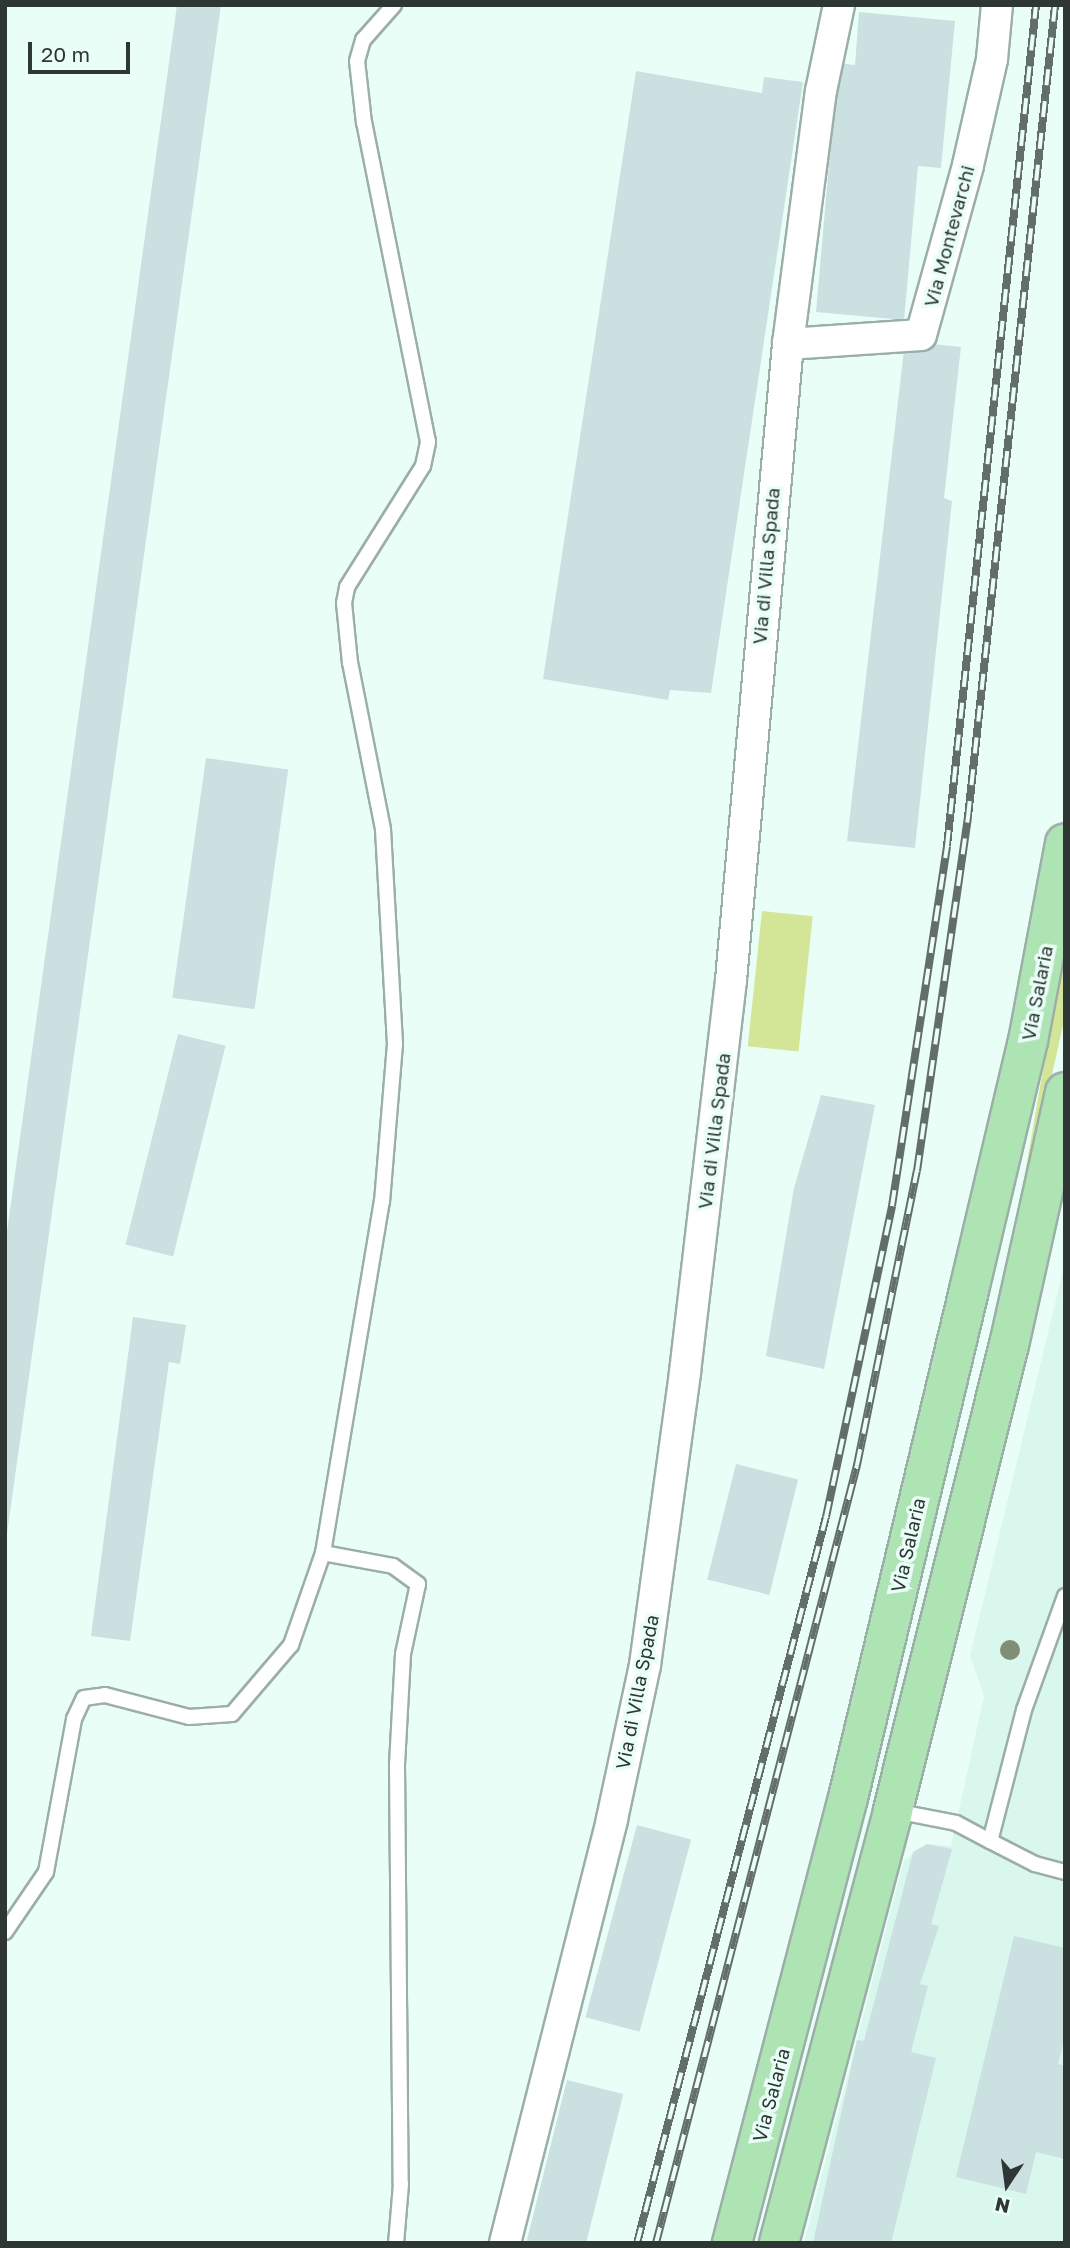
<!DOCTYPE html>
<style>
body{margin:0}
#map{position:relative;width:1070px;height:2248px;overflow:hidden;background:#eafef8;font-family:"Golos Text",sans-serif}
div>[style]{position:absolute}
.built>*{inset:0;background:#d9f7ed}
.green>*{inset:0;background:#d3e697;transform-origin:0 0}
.building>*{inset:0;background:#cae0e1;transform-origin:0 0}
.roads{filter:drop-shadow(2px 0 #9baea7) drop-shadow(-2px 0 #9baea7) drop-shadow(0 2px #9baea7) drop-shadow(0 -2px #9baea7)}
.lane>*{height:14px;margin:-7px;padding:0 7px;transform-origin:7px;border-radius:7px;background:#fff}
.street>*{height:30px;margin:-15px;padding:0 15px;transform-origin:15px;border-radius:15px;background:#fff}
.primary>*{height:38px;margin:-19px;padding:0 19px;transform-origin:19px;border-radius:19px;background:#aee4b4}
.rail>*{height:8px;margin-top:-4px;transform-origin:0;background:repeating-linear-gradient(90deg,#eafef8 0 16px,#636e6b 0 32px);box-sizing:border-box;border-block:2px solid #636e6b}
.trees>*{width:20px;height:20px;margin:-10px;border-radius:50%;background:#818e76}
span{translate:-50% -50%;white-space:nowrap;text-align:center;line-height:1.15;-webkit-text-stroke:7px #eafef8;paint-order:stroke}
.street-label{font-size:19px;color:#2f3734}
.frame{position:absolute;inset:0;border:7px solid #2f3734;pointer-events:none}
.north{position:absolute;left:972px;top:2150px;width:70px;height:70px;-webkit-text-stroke:5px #eafef8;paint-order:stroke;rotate:193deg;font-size:19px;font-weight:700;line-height:28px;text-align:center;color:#2f3734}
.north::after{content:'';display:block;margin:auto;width:24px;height:32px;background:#2f3734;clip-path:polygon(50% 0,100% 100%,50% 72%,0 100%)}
.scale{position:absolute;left:28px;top:42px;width:102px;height:32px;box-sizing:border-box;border:4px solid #2f3734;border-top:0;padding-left:9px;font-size:21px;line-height:24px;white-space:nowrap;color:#2f3734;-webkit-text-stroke:5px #eafef8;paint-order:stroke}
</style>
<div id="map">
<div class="built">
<div style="clip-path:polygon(1065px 1262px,1065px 2243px,804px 2243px,904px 1860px,927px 1844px,951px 1846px,984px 1696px,970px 1656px)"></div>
</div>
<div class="green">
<div style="left:762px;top:911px;width:51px;height:136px;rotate:6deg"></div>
<div style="clip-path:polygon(1065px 942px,1065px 1016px,1007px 1278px)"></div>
</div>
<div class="building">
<div style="clip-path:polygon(177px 5px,221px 5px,5px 1548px,5px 1246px)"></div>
<div style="clip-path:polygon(859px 12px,955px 21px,941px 168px,918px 166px,904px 320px,816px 312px,838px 63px,855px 65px)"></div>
<div style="clip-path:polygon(636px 71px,762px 93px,764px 77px,803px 82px,711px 693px,670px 690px,668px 700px,543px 679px)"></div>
<div style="clip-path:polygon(905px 341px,961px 347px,944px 498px,952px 501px,915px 848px,847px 841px)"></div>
<div style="left:206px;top:758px;width:83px;height:242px;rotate:8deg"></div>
<div style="left:178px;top:1034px;width:49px;height:217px;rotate:14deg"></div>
<div style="clip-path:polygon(821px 1095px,875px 1105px,824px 1369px,766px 1356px,794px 1188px)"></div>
<div style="clip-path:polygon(133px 1317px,186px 1325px,180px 1364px,169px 1362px,130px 1641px,91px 1636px)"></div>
<div style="left:736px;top:1464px;width:64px;height:119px;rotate:14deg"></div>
<div style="left:637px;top:1825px;width:56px;height:199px;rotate:15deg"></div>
<div style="clip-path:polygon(927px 1844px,952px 1849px,931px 1924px,939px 1926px,920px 1984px,928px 1986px,911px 2052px,936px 2058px,891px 2243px,813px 2243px,857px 2040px,864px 2041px,913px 1852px)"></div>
<div style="clip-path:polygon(1014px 1936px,1065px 1948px,1065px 2037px,1058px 2064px,1065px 2066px,1065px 2159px,1036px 2152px,1026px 2194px,956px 2177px)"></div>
<div style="left:567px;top:2080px;width:58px;height:168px;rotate:14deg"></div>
</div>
<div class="roads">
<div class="lane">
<div style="left:323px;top:1553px;width:71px;rotate:10.5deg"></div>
<div style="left:393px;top:1566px;width:31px;rotate:36deg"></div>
<div style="left:418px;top:1584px;width:72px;rotate:102.1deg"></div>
<div style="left:403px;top:1654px;width:111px;rotate:93.1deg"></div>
<div style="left:397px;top:1765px;width:419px;rotate:89.5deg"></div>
<div style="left:401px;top:2184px;width:59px;rotate:94.8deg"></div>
<div style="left:1065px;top:1596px;width:121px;rotate:109.8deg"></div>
<div style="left:1024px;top:1710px;width:135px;rotate:104.5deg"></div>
<div style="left:990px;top:1841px;width:51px;rotate:27.1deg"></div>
<div style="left:1035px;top:1864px;width:31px;rotate:15deg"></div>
<div style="left:895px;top:1811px;width:62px;rotate:11.1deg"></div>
<div style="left:956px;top:1823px;width:38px;rotate:28deg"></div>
<div style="left:5px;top:1932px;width:73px;rotate:-55.7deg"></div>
<div style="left:46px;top:1872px;width:156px;rotate:-79.6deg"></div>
<div style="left:74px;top:1719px;width:23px;rotate:-65deg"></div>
<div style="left:84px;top:1698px;width:21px;rotate:-8deg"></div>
<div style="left:105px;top:1695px;width:87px;rotate:14.7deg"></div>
<div style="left:189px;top:1717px;width:43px;rotate:-4deg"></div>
<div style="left:232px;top:1714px;width:91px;rotate:-49.5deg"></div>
<div style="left:291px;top:1645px;width:97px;rotate:-70.8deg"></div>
<div style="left:323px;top:1553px;width:356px;rotate:-80.5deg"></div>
<div style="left:382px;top:1202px;width:159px;rotate:-85.3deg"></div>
<div style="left:395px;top:1044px;width:215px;rotate:-93.2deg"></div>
<div style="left:383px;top:829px;width:169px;rotate:-101.2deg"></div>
<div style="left:350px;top:663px;width:60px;rotate:-95.7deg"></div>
<div style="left:344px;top:603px;width:16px;rotate:-79deg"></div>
<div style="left:347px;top:587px;width:143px;rotate:-57.9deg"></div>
<div style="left:423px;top:466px;width:25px;rotate:-78deg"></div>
<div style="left:428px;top:442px;width:325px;rotate:-101.3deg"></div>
<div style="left:364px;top:123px;width:62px;rotate:-96.4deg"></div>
<div style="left:357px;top:61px;width:22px;rotate:-74deg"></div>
<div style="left:363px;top:40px;width:47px;rotate:-48.5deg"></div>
</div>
<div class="street">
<div style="left:788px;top:344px;width:133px;rotate:-3.9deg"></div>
<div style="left:921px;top:335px;width:176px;rotate:-74.5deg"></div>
<div style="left:968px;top:165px;width:109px;rotate:-77.2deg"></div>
<div style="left:992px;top:59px;width:54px;rotate:-84.7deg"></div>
<div style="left:505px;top:2243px;width:437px;rotate:-75.8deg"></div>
<div style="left:612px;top:1819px;width:157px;rotate:-77.9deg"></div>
<div style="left:645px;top:1665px;width:296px;rotate:-82.2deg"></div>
<div style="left:685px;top:1372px;width:395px;rotate:-83.3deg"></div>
<div style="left:731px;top:980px;width:639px;rotate:-84.88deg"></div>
<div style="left:788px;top:344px;width:255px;rotate:-82.6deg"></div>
<div style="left:821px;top:91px;width:88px;rotate:-78.2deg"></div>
</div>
<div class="primary">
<div style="left:732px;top:2243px;width:460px;rotate:-75.4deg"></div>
<div style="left:848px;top:1798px;width:522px;rotate:-76.6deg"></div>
<div style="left:969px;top:1290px;width:256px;rotate:-76.7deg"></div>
<div style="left:1028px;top:1041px;width:201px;rotate:-79.4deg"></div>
<div style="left:779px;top:2243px;width:448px;rotate:-75.2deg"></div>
<div style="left:893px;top:1810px;width:479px;rotate:-76deg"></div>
<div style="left:1009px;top:1345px;width:259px;rotate:-77.5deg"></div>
</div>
</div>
<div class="rail">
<div style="left:637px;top:2243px;width:750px;rotate:-75.41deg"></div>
<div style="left:826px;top:1517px;width:318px;rotate:-78deg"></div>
<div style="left:892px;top:1206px;width:364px;rotate:-81.3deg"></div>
<div style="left:947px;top:846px;width:846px;rotate:-83.96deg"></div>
<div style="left:656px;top:2243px;width:804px;rotate:-75.51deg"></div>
<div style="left:857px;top:1465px;width:300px;rotate:-78.5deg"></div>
<div style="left:917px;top:1171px;width:358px;rotate:-81.8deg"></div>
<div style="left:968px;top:817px;width:817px;rotate:-83.88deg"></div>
</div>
<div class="trees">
<div style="left:1010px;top:1650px"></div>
</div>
<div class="street-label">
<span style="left:949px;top:236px;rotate:-75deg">Via Montevarchi</span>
<span style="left:766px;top:566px;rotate:-85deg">Via di Villa Spada</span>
<span style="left:1037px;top:993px;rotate:-79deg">Via Salaria</span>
<span style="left:714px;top:1131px;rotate:-83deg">Via di Villa Spada</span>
<span style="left:908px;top:1545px;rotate:-77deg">Via Salaria</span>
<span style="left:637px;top:1692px;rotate:-79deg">Via di Villa Spada</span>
<span style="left:771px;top:2095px;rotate:-75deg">Via Salaria</span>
</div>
<div class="frame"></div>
<div class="north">N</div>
<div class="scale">20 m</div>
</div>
